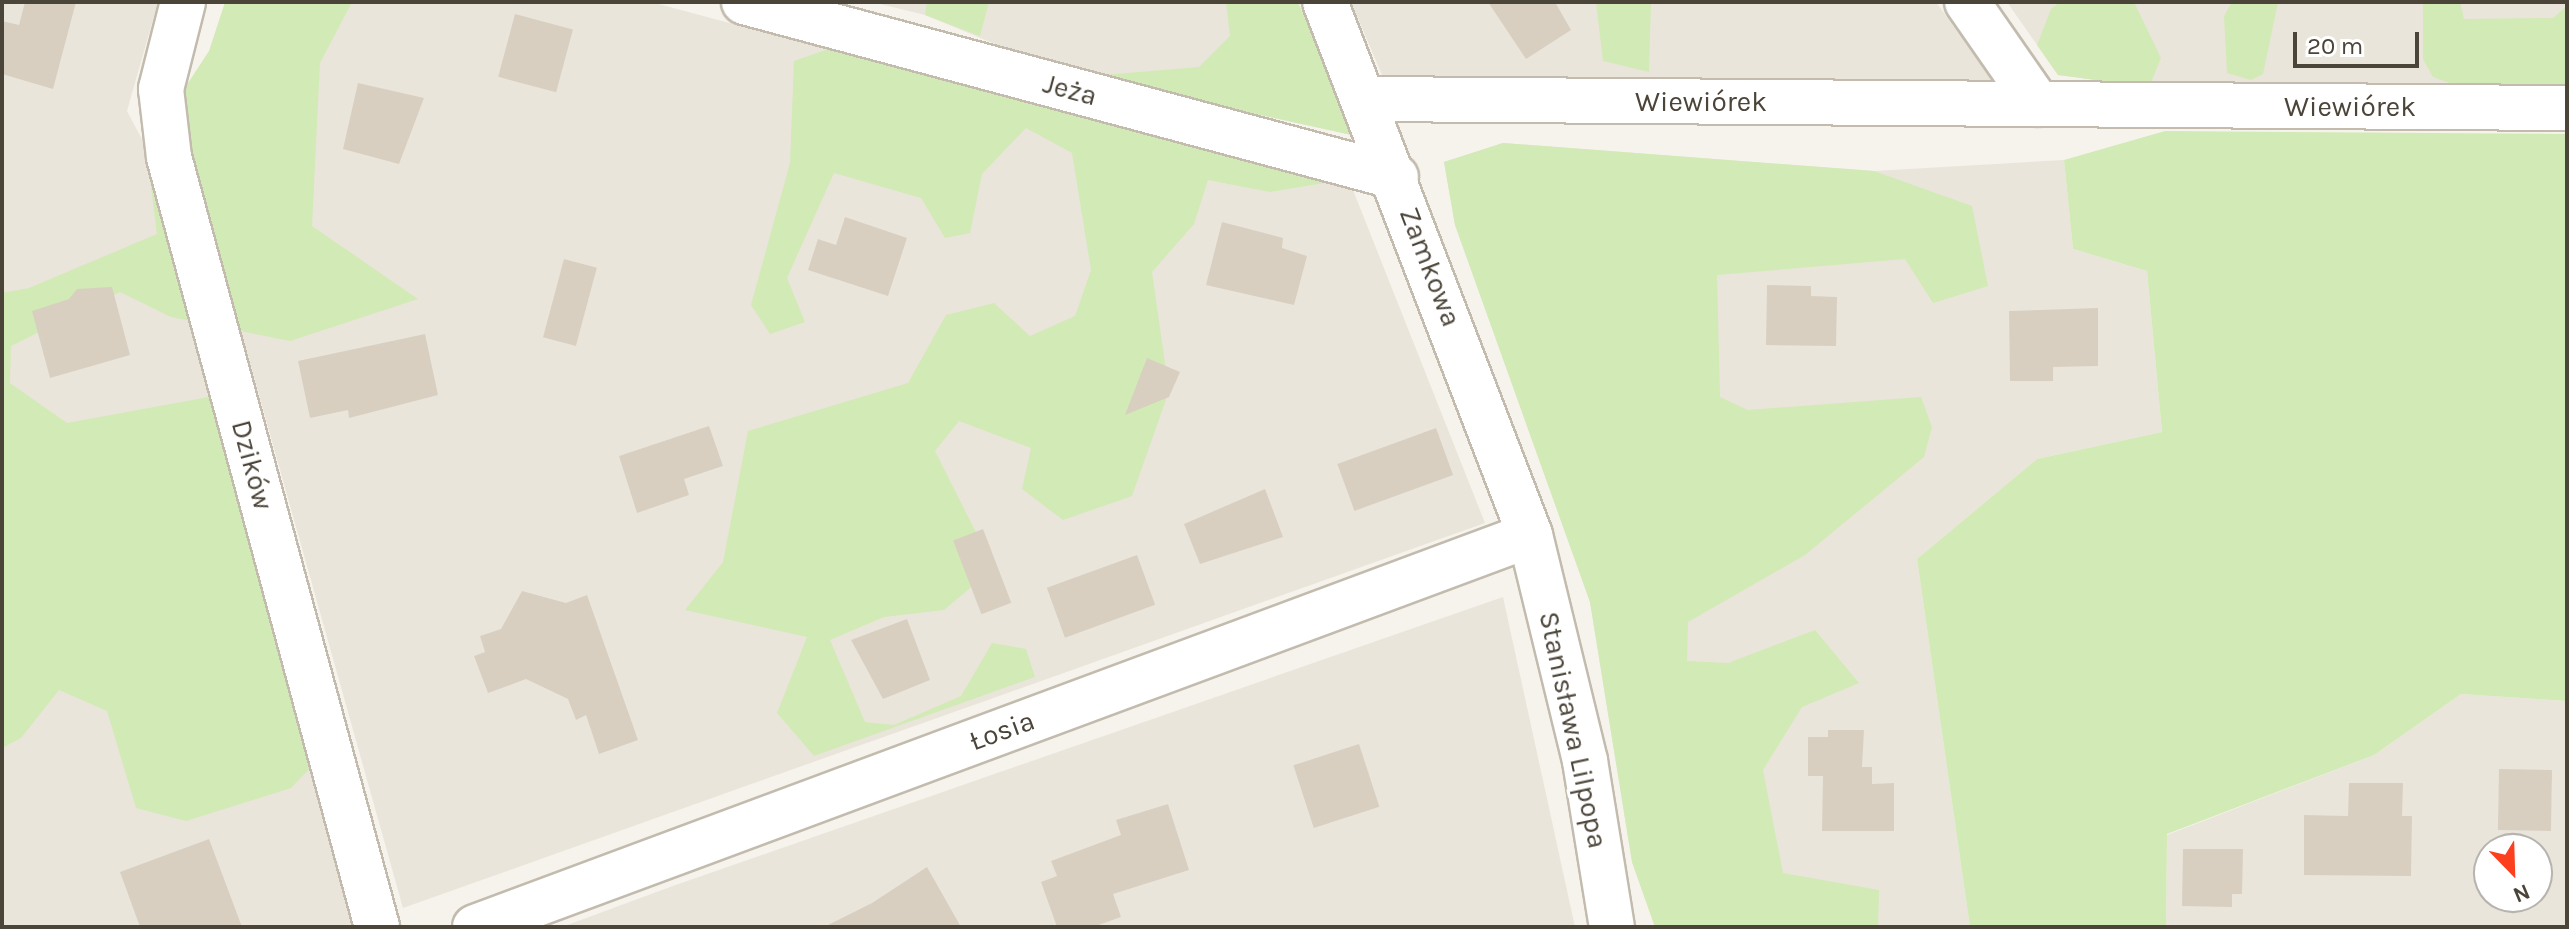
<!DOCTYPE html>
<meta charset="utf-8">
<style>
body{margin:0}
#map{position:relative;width:2569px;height:929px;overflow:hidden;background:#f6f3ec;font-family:Karla,sans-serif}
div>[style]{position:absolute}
.residential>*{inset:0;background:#eae5da}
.green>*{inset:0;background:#d2eab5}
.building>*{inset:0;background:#d8cfc1;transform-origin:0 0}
.roads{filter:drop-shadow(2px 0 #c2bbae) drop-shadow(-2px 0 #c2bbae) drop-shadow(0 2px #c2bbae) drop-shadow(0 -2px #c2bbae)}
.minor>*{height:44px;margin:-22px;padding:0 22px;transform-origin:22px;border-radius:22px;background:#fff}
span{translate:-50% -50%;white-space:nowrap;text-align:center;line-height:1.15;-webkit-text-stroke:6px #fff;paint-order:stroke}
.street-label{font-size:28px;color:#4b4439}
.frame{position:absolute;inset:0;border:4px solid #4b4439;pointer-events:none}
.north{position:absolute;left:2473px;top:833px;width:80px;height:80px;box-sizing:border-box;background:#fff;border:2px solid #b7b4b0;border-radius:50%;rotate:157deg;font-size:22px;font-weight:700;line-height:32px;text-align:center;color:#4b4439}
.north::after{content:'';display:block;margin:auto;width:28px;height:36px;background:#fc3f1d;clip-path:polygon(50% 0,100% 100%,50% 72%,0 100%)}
.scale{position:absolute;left:2293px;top:32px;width:126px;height:36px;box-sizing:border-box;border:4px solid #4b4439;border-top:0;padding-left:10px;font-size:24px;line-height:28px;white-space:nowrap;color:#4b4439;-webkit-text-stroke:6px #fff;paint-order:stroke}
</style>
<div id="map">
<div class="residential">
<div style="clip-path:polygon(2px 2px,158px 2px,127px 111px,146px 147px,366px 927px,2px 927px)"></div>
<div style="clip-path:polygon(225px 2px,651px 2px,1353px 190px,1485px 523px,403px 908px,229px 288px)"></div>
<div style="clip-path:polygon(872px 2px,1294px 2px,1356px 136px,1058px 70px,925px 15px)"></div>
<div style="clip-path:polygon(1351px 2px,1936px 2px,2001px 93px,1385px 82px)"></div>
<div style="clip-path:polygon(2007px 2px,2567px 2px,2567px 91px,2149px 87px,2058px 75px)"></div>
<div style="clip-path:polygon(1503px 143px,1874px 171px,2064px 160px,2073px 249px,2147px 271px,2162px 432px,2037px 459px,1917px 559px,1970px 927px,1655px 927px,1632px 862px,1590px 602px,1455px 225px,1444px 162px)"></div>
<div style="clip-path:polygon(1503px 597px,1575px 927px,562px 927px,670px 887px)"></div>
<div style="clip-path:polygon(evenodd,2461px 694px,2567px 701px,2567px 927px,2166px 927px,2167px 835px,2374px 755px,2461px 694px,2489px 849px,2537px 849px,2537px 897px,2489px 897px,2489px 849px)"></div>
</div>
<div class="green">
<div style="clip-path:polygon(225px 2px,352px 2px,320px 63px,312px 226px,418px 299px,290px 341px,171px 317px,120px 292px,11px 346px,10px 383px,67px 423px,214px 396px,318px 760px,291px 788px,186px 821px,136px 808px,107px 711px,59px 690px,21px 738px,2px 748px,2px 293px,29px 288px,157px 234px,146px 147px,209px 51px)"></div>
<div style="clip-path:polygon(927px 2px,989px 2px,980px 36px,925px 15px)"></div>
<div style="clip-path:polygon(1226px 2px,1298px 2px,1356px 136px,1058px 70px,1103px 75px,1199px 67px,1230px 36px)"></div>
<div style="clip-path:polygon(1596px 2px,1651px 2px,1649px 72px,1603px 61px)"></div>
<div style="clip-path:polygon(2060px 2px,2134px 2px,2161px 58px,2149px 87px,2058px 75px,2037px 45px,2051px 9px)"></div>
<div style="clip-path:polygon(2232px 2px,2278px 2px,2263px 74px,2251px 80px,2227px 73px,2224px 16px)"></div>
<div style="clip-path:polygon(2423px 2px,2460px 2px,2464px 19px,2553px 18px,2567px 6px,2567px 91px,2466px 89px,2433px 77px,2423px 59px)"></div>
<div style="clip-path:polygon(834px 47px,1324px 183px,1270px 192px,1208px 180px,1194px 224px,1152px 272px,1169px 391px,1132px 496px,1063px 520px,1022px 489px,1031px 448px,959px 421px,935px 451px,994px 568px,944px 610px,884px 617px,830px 640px,865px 722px,894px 725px,961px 696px,992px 643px,1026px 649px,1035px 677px,814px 756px,777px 713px,807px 637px,685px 610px,723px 562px,748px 431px,908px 383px,946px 315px,994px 303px,1030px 336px,1075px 316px,1091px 270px,1072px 153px,1026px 128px,982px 174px,970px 233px,945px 238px,921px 198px,834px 173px,787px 278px,805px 322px,770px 334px,751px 305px,790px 163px,794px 61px)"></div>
<div style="clip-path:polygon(2165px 131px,2567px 134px,2567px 701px,2461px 694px,2374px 755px,2167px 834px,2166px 927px,1970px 927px,1917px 559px,2037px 459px,2162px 432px,2147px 271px,2073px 249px,2064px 160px)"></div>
<div style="clip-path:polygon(1503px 143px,1874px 171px,1972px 206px,1988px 286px,1933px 303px,1905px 259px,1717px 275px,1720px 397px,1748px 410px,1921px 397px,1932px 427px,1924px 457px,1805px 555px,1688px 622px,1687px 661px,1728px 663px,1815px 630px,1859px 683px,1802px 707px,1763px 770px,1783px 873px,1879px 890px,1878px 927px,1655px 927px,1632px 862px,1590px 602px,1455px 225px,1444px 162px)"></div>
</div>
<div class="building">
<div style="clip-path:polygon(25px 2px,76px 2px,53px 89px,2px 74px,2px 21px,19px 25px)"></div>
<div style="clip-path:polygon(1488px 2px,1555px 2px,1571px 30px,1526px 59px)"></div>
<div style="left:515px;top:14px;width:60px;height:65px;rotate:15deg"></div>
<div style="clip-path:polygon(358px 83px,424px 98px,399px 164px,343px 149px)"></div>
<div style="clip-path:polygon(845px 217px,907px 238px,888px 296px,808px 270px,818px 239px,836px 245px)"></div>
<div style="clip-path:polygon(1222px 222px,1283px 238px,1282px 248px,1307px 256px,1294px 305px,1206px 285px)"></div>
<div style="left:564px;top:259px;width:34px;height:81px;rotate:15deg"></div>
<div style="clip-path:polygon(1767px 285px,1811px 286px,1811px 296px,1837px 297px,1836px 346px,1766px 345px)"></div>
<div style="clip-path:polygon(112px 287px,130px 355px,50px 378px,32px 311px,69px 299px,77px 289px)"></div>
<div style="clip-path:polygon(2098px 308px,2098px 366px,2053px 367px,2053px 381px,2010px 381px,2009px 311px)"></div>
<div style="clip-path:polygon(425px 334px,438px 395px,349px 418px,348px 410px,310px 418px,298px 361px)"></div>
<div style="clip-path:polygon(1147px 358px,1180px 372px,1169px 397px,1125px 415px)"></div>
<div style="clip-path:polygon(709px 426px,723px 466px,684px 479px,689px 495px,637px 513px,619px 456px)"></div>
<div style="left:1436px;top:428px;width:50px;height:105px;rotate:70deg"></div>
<div style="clip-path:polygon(1265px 489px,1283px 537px,1200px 564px,1184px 524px)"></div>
<div style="left:983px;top:529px;width:79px;height:32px;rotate:69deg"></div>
<div style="left:1137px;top:555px;width:53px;height:96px;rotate:70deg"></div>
<div style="clip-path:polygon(522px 591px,566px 603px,587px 595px,638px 740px,599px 754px,586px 715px,576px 720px,568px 699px,526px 679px,488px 693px,474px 656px,485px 652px,480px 636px,501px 629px)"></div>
<div style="clip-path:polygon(907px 619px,930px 680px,883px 699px,851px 640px)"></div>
<div style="clip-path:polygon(1828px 730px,1864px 730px,1862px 767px,1872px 767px,1872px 784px,1894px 783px,1894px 831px,1822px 831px,1823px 776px,1808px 776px,1808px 737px,1828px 737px)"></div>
<div style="left:1359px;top:744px;width:66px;height:69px;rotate:72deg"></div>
<div style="left:2499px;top:769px;width:53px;height:61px;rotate:1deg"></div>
<div style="clip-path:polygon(2349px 783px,2403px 783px,2402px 816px,2412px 816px,2411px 876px,2304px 875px,2304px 815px,2348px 816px)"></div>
<div style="clip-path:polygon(1168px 804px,1189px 870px,1113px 894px,1121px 917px,1093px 927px,1057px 927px,1041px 882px,1057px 876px,1051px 861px,1121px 835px,1116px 820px)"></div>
<div style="clip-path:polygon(209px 839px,242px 927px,140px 927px,120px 872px)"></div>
<div style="clip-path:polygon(2183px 849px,2243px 849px,2242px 894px,2232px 894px,2232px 907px,2182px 906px)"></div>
<div style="clip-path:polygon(927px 867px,961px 927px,824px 927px,872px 903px)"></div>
</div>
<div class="roads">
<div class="minor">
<div style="left:183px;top:2px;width:90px;rotate:104.2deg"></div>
<div style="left:161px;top:89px;width:68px;rotate:83.3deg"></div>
<div style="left:169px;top:157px;width:798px;rotate:74.88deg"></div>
<div style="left:744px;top:2px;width:675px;rotate:15.02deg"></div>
<div style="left:1325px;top:2px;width:571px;rotate:68.96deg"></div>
<div style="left:1530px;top:535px;width:233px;rotate:76.3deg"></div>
<div style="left:1585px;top:761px;width:168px;rotate:80.8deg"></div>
<div style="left:1967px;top:2px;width:124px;rotate:55.2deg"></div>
<div style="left:1365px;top:99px;width:1202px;rotate:0.43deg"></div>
<div style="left:475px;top:927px;width:1125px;rotate:-20.38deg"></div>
</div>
</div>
<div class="street-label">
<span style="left:1070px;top:90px;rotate:15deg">Jeża</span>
<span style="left:1701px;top:102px">Wiewiórek</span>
<span style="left:2350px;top:107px">Wiewiórek</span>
<span style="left:1430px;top:267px;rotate:69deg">Zamkowa</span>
<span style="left:252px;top:465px;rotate:75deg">Dzików</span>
<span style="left:1573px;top:730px;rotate:78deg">Stanisława Lilpopa</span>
<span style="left:1002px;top:731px;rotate:-20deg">Łosia</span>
</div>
<div class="frame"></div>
<div class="north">N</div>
<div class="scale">20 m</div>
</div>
